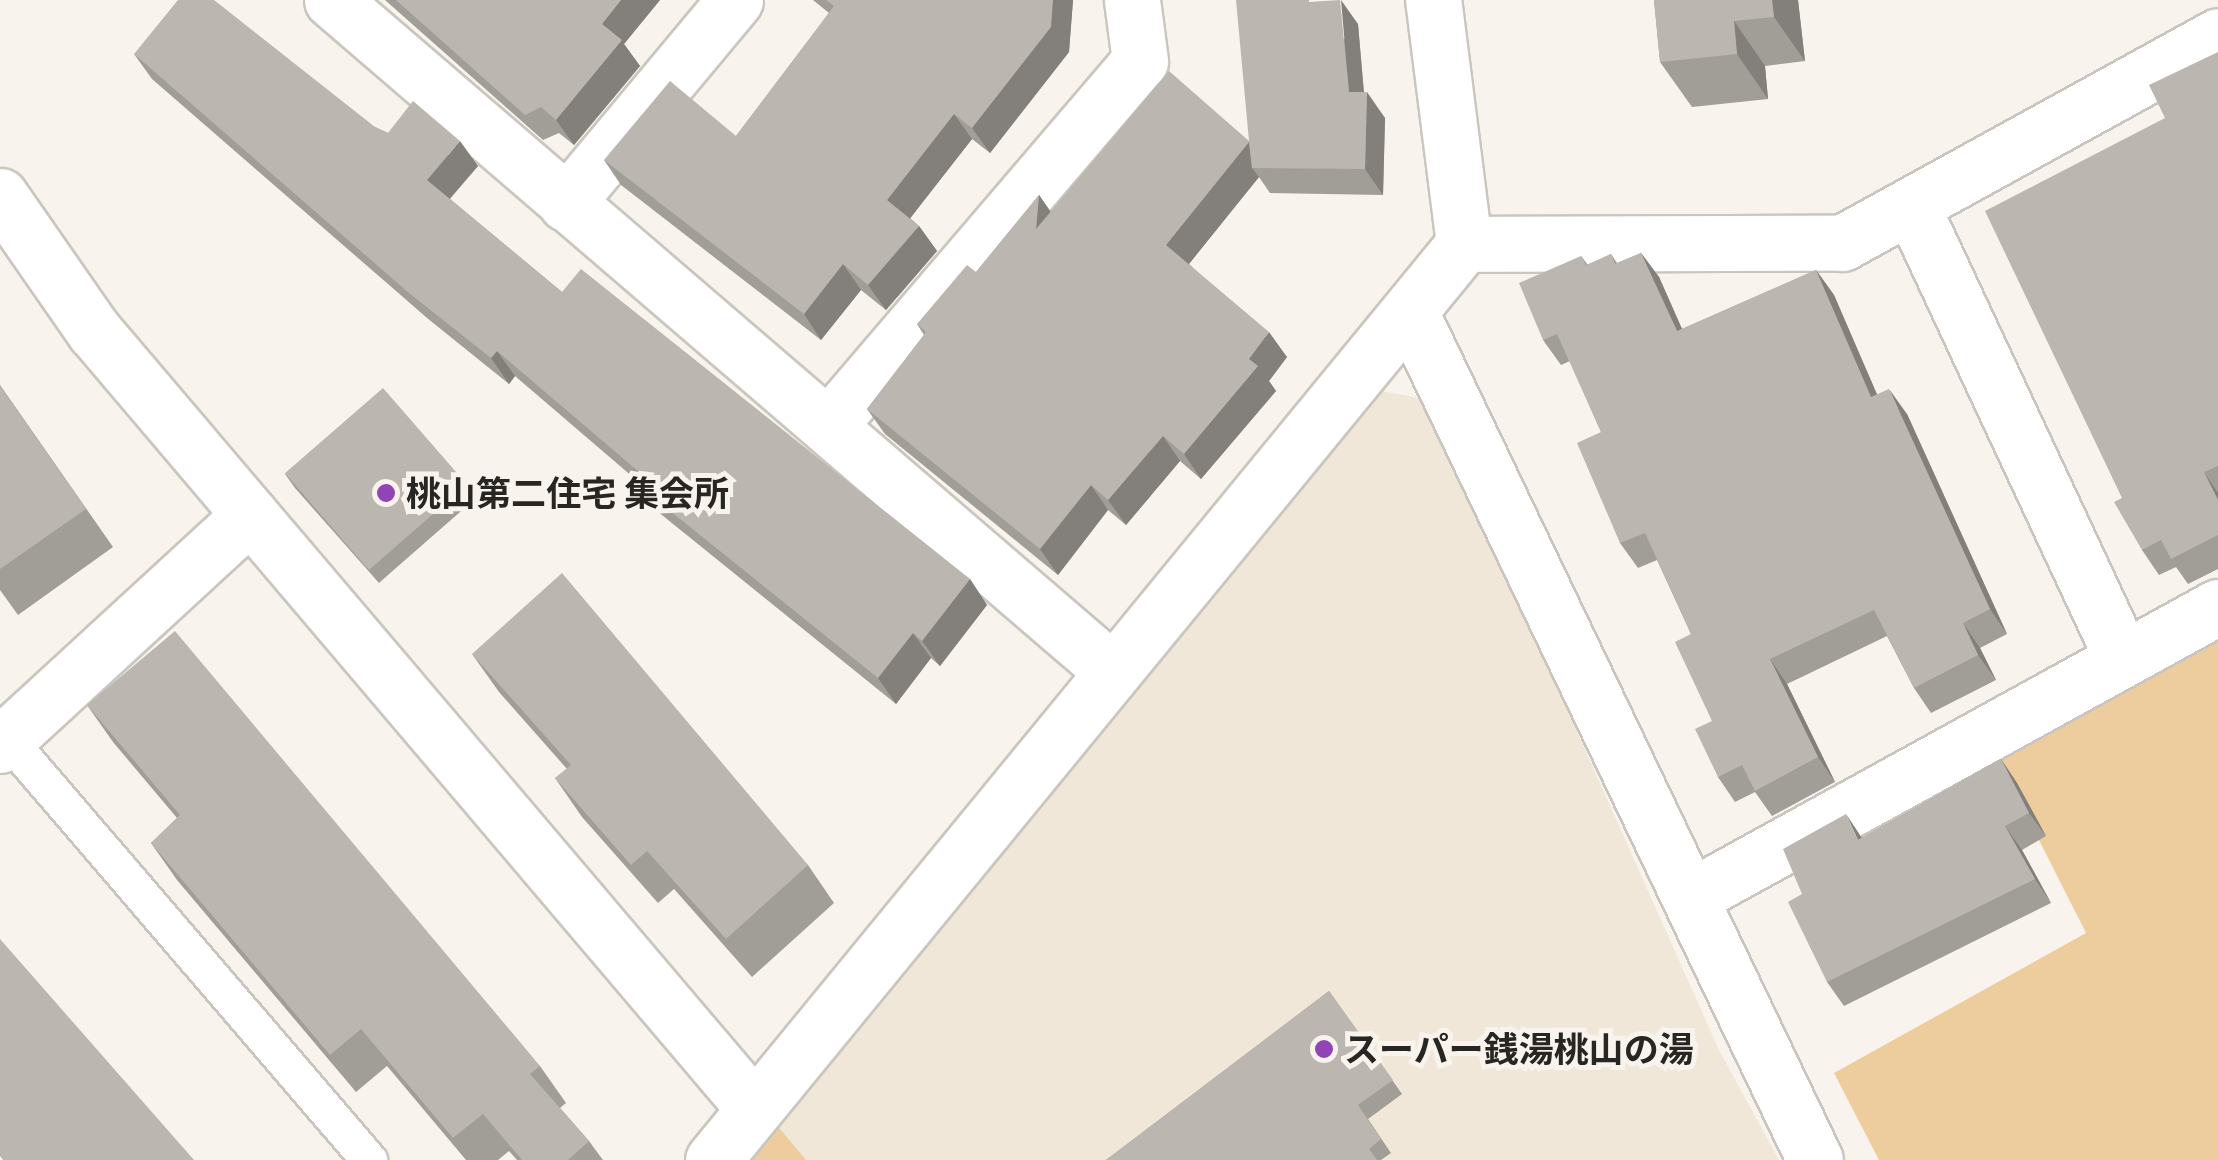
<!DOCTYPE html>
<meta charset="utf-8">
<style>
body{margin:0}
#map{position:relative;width:2218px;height:1160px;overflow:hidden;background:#f8f3ec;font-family:"IBM Plex Serif","Noto Sans JP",serif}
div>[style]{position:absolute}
.built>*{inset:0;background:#f0e7d9}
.green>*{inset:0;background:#edcd9d}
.roads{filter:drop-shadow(2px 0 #cac6bf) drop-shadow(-2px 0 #cac6bf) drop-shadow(0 2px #cac6bf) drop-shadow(0 -2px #cac6bf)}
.service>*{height:35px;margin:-17.5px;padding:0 17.5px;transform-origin:17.5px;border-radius:17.5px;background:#fff}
.minor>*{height:55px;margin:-27.5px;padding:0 27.5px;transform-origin:27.5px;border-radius:27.5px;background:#fff}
.wall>*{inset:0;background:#a19d97}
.shaded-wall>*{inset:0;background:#83807b}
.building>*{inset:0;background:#bbb7b0;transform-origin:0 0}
.dots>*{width:28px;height:28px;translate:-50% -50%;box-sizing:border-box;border:5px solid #f8f3ec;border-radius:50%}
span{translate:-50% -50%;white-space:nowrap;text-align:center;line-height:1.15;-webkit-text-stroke:10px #f8f3ec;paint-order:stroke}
.poi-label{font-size:35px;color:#282623;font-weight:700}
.left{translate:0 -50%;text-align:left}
</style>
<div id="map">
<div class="built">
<div style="clip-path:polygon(1371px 389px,1429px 400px,1719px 1050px,1779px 1160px,806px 1160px,776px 1124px)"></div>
</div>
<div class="green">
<div style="clip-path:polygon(2218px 639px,2218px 1160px,1879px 1160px,1834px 1073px,2086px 933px,1999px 761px)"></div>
<div style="clip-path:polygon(776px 1124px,806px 1160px,746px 1160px)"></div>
</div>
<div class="roads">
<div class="service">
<div style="left:0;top:730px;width:567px;rotate:49.37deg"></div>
</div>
<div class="minor">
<div style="left:332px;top:0;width:1025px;rotate:40.69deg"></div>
<div style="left:0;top:196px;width:165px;rotate:55.2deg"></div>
<div style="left:94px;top:331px;width:1018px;rotate:49.66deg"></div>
<div style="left:566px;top:203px;width:264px;rotate:-50.2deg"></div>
<div style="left:1912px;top:207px;width:497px;rotate:65deg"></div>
<div style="left:1464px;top:244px;width:378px;rotate:-0.2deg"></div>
<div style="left:1842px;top:243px;width:429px;rotate:-28.8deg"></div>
<div style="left:1412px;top:316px;width:935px;rotate:64.48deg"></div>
<div style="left:828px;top:426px;width:480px;rotate:-49.5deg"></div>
<div style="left:1140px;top:61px;width:62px;rotate:-97.5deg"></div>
<div style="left:0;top:745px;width:340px;rotate:-42.6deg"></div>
<div style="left:1692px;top:896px;width:600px;rotate:-28.79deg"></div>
<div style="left:713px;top:1160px;width:1185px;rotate:-50.65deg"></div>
<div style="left:1464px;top:244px;width:246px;rotate:-97.2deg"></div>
</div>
</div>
<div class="wall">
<div style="clip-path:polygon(385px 0,660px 0,624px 44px,640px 66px,574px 145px,559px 133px,543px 140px)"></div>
<div style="clip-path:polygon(813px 0,1073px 0,1069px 52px,990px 153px,972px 139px,910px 218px,919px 226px,937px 251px,886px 310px,861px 290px,821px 340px,621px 185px,604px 160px,736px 136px,829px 13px)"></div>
<div style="clip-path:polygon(1654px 0,1798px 0,1805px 61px,1765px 66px,1768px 99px,1692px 107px,1660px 62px)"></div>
<div style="clip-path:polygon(1358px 24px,1364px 92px,1385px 118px,1383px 195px,1270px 193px,1259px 177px,1189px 264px,1287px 357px,1269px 381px,1276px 391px,1201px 479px,1180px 461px,1126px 525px,1108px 510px,1058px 575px,885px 434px,867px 409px,924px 335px,917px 324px,976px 272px,1039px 195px,1051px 212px,1249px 141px)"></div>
<div style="clip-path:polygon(2218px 52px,2218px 569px,2188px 584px,2176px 567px,2159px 575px,2142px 550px,2165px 118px)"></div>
<div style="clip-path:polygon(134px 54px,375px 127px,388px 133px,478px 166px,450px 199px,562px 292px,970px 579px,987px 605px,940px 666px,931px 658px,896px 704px,657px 511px,639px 486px,641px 484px,515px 376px,509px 384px,427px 318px,152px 79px)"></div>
<div style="clip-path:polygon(1641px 253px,1659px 277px,1682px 329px,1816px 270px,1834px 295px,1877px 395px,1907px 414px,2007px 634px,1980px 648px,1996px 680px,1931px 713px,1914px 688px,1887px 636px,1787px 684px,1835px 782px,1772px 816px,1755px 792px,1735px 802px,1718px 777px,1712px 721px,1691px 634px,1657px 560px,1638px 568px,1620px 543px,1601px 432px,1570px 361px,1561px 365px,1543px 340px,1581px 256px,1588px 265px,1611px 254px,1617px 263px)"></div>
<div style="clip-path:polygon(0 385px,113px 547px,18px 615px,0 590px)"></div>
<div style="clip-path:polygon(285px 474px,467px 484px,476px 498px,379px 583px,295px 488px)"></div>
<div style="clip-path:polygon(472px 654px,808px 865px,834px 903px,752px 977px,674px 889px,658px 903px,582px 817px,555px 778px,567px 769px,499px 692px)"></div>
<div style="clip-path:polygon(87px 705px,540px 1066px,566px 1103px,560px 1108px,589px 1141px,603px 1160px,517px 1160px,509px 1151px,498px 1160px,466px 1160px,387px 1066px,356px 1092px,177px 880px,151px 843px,177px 818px,113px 742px)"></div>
<div style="clip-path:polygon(2001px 759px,2017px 783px,2046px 836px,2022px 850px,2051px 903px,1844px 1006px,1827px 982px,1802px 894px,1862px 838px)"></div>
<div style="clip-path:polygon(1329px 991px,1402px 1094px,1368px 1119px,1391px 1153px,1381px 1160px,1106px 1160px)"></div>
</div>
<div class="shaded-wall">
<div style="clip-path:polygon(621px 0,660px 0,624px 44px,640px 66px,574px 145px,556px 120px,602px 24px)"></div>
<div style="clip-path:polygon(1053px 0,1073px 0,1069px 52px,990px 153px,972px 128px)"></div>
<div style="clip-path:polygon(1341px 0,1358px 24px,1366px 118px,1349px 92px)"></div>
<div style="clip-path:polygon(1772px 0,1798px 0,1805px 61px,1774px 17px)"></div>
<div style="clip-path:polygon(1734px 21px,1765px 66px,1768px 99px,1737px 54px)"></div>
<div style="clip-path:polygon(1367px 92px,1385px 118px,1383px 195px,1365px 169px)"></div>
<div style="clip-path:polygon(954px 114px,972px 139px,905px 225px,887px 200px)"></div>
<div style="clip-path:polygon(460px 141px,478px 166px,444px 205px,427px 180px)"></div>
<div style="clip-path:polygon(1249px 142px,1252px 168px,1259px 177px,1184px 270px,1166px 245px)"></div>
<div style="clip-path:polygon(1039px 195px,1056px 220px,1036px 229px)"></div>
<div style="clip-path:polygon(919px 226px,937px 251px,886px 310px,868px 285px)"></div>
<div style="clip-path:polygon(1641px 253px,1659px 277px,1694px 356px,1677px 331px)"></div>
<div style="clip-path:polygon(843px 264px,861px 290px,821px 340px,804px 314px)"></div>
<div style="clip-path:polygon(1816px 270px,1834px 295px,1889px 422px,1871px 397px)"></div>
<div style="clip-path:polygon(1269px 332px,1287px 357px,1269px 381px,1276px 391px,1201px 479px,1184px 454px,1249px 359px)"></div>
<div style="clip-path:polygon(497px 351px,515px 376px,509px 384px,491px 358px)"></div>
<div style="clip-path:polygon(1889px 389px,1907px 414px,2007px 634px,1990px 609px)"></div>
<div style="clip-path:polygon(1163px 436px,1180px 461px,1126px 525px,1108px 500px)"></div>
<div style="clip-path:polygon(2204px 472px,2218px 493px,2218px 500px)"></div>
<div style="clip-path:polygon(1091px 485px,1108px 510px,1058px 575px,1040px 549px)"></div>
<div style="clip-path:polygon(970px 579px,987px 605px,940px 666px,922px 641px)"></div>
<div style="clip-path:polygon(1963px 623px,1980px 648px,1996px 680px,1978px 655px)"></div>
<div style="clip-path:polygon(913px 633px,931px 658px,896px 704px,878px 678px)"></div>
<div style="clip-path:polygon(1770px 659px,1787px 684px,1835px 782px,1818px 757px)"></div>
<div style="clip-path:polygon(2001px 759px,2017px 783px,2046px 836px,2029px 813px)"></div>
<div style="clip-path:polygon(1846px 814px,1862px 838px,1858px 840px)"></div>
<div style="clip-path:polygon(2005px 826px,2022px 850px,2051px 903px,2035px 879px)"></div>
</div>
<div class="building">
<div style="clip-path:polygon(178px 0,214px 0,375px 127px,388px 133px,413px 101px,460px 141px,427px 180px,562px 292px,581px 269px,970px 579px,922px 641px,913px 633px,878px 678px,639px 486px,646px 478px,497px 351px,491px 358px,409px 293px,134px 54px)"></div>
<div style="clip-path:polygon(396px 0,621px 0,602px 24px,622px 40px,556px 120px,541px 107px,525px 115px)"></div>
<div style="clip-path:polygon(826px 0,1053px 0,1051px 27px,972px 128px,954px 114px,887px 200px,919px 226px,868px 285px,843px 264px,804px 314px,604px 160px,670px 81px,736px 136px,834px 6px)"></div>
<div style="clip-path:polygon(1236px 0,1309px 0,1309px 2px,1340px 0,1349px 92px,1367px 92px,1365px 169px,1252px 168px,1249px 142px,1166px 245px,1269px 332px,1249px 359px,1258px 366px,1184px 454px,1163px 436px,1108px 500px,1091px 485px,1040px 549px,867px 409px,926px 332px,917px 324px,967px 265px,976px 272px,1039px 195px,1036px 229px,1169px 71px,1249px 141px)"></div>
<div style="clip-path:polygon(1654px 0,1772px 0,1774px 17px,1734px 21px,1737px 54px,1660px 62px)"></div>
<div style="clip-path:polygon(2218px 52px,2218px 466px,2204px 472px,2218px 500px,2218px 535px,2171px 559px,2161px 540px,2142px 550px,2114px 502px,2122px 498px,1985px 211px,2165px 118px,2149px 85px)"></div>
<div style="clip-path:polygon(1641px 253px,1677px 331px,1816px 270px,1871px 397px,1889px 389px,1990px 609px,1963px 623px,1978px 655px,1914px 688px,1874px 610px,1770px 659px,1818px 757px,1755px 791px,1742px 765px,1718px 777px,1695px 729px,1712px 721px,1675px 642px,1691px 634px,1645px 533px,1620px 543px,1577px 443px,1601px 432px,1557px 334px,1543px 340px,1519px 283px,1581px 256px,1586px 265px,1611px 254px,1615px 264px)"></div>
<div style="clip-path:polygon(0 386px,86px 509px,0 569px)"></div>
<div style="left:383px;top:388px;width:128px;height:130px;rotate:49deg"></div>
<div style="clip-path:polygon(562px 573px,808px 865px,726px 939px,647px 851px,631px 865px,555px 778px,571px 765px,472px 654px)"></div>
<div style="clip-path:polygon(175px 631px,540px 1066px,530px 1074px,589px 1141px,568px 1160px,522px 1160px,483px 1114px,453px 1138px,361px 1029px,330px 1055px,151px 843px,180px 815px,87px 705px)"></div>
<div style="clip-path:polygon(2001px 759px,2029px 813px,2005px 826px,2035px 879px,1827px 982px,1788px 902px,1802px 894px,1783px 849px,1846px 814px,1858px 840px)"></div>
<div style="clip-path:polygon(0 939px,194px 1160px,3px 1160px,0 1156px)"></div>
<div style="clip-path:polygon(1329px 991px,1393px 1080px,1358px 1105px,1381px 1139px,1369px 1149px,1377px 1160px,1106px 1160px)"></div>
</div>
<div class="dots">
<div style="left:386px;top:493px;background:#9144b5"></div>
<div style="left:1324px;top:1049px;background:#9144b5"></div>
</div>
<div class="poi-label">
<span class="left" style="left:406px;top:493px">桃山第二住宅 集会所</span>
<span class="left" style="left:1344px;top:1049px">スーパー銭湯桃山の湯</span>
</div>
</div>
